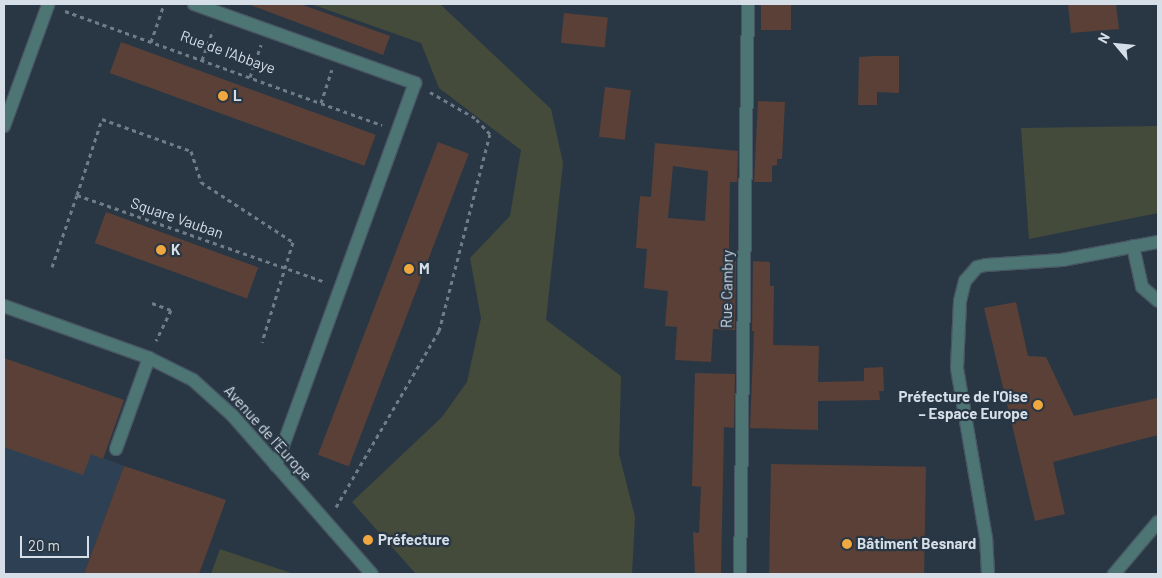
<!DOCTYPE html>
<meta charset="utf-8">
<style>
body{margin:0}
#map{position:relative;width:1162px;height:578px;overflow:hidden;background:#293745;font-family:Barlow,sans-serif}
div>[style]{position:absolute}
.built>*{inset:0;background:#2e4154}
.green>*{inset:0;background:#454b3a}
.building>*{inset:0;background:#5a4036;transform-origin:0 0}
.path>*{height:3px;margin-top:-1.5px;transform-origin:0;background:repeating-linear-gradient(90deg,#707c88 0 4px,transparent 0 8px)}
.roads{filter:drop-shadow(1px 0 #485562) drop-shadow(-1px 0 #485562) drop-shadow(0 1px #485562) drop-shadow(0 -1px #485562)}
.minor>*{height:12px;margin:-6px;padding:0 6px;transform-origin:6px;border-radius:6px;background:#4c7574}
.dots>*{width:14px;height:14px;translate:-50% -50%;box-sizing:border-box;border:2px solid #293745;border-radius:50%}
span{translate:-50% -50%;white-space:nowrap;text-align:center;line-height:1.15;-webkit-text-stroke:4.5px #293745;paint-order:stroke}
.street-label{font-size:15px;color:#d6dfe8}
.poi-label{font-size:15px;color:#d6dfe8;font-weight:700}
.left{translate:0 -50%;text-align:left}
.right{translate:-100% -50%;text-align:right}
.frame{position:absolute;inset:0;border:5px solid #d6dfe8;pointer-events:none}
.north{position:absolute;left:1092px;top:20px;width:50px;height:50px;-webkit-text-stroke:4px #293745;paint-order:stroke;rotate:298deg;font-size:14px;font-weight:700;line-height:20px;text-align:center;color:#d6dfe8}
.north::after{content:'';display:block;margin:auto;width:18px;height:22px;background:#d6dfe8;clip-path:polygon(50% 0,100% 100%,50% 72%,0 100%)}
.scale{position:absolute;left:20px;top:536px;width:69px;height:22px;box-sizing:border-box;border:2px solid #d6dfe8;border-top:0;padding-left:6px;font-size:15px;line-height:18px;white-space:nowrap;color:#d6dfe8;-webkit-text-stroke:4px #293745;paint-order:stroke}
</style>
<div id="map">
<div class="built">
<div style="clip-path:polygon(4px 358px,124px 400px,103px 458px,124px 466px,84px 574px,4px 574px)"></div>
</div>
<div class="green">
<div style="clip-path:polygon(311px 4px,440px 4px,551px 109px,563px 163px,546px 320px,621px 376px,619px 454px,635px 517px,632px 574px,416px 574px,352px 502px,442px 417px,467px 382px,481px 318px,470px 258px,510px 216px,521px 150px,439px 88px,421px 43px)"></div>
<div style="clip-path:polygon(1158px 126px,1158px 213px,1029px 239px,1021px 128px)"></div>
<div style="clip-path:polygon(220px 549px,294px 574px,211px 574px)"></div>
</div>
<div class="building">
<div style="clip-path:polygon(248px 4px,300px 4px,390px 36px,383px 55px)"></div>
<div style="left:761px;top:4px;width:30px;height:26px"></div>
<div style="clip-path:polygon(1068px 4px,1116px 4px,1119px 29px,1071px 33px)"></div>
<div style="left:564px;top:13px;width:44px;height:30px;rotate:6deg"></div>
<div style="left:121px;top:42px;width:271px;height:33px;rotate:20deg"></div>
<div style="clip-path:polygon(873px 56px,899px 56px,899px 93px,877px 92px,877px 105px,858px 105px,859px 57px)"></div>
<div style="left:605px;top:87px;width:26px;height:50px;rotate:7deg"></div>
<div style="clip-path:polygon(758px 101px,785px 102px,782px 159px,777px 159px,777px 165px,772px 166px,772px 182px,754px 182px)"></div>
<div style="left:438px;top:142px;width:33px;height:335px;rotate:21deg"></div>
<div style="clip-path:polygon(evenodd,655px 143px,738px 151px,737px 182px,730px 182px,729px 237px,729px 261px,736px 261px,735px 330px,713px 329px,711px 362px,675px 360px,677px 327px,665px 326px,668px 291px,644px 288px,647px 249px,636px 248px,639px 207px,640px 196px,651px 197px,655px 143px,673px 166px,708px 171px,705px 221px,668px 218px,673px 166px)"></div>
<div style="left:106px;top:212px;width:162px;height:33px;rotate:20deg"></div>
<div style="clip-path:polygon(753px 261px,770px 262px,770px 286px,774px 286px,773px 345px,819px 346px,818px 382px,864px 381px,864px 368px,883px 367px,884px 391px,879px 391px,880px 400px,818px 401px,818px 430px,750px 428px,754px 331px,752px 331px)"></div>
<div style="clip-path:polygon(1016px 302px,1028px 356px,1046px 357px,1074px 416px,1158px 398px,1158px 435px,1053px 462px,1065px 514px,1035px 521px,984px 308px)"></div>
<div style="clip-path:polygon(4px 358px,124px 400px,103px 459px,91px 454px,83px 475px,4px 447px)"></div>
<div style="clip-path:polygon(695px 373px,735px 374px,734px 428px,724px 427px,721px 574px,695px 574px,693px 532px,699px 533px,701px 487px,692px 486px)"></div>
<div style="left:771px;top:464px;width:155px;height:110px;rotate:1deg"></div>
<div style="clip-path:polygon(124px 466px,226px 500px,199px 574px,84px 574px)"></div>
</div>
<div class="path">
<div style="left:65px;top:11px;width:337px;rotate:19.8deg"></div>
<div style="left:151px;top:42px;width:40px;rotate:-71.1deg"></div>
<div style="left:202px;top:60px;width:32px;rotate:-70deg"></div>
<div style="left:250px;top:77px;width:34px;rotate:-71deg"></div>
<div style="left:321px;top:103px;width:35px;rotate:-72deg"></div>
<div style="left:77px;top:195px;width:80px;rotate:-71.8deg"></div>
<div style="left:102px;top:119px;width:95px;rotate:19.8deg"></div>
<div style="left:191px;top:151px;width:33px;rotate:72deg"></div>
<div style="left:201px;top:182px;width:110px;rotate:33.1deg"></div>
<div style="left:293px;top:242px;width:105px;rotate:107.2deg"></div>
<div style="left:52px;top:267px;width:76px;rotate:-70.9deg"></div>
<div style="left:77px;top:195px;width:263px;rotate:19.3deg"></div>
<div style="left:152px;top:303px;width:20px;rotate:20deg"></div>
<div style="left:171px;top:310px;width:34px;rotate:116deg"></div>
<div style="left:336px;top:507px;width:204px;rotate:-59.7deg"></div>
<div style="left:439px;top:331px;width:203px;rotate:-75.5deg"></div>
<div style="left:490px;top:134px;width:22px;rotate:-133deg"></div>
<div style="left:475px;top:118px;width:52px;rotate:-150deg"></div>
</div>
<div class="roads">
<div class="minor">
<div style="left:194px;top:4px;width:235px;rotate:19.7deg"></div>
<div style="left:415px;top:83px;width:407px;rotate:110deg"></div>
<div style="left:4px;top:126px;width:129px;rotate:-70deg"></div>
<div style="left:1133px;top:246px;width:42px;rotate:77.6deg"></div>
<div style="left:1142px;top:287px;width:21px;rotate:41deg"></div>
<div style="left:4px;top:306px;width:154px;rotate:19.7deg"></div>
<div style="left:149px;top:358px;width:49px;rotate:26.6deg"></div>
<div style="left:193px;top:380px;width:54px;rotate:42deg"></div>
<div style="left:233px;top:416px;width:210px;rotate:48.7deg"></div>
<div style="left:116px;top:449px;width:97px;rotate:-70.1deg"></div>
<div style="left:740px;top:574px;width:570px;rotate:-89.2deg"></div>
<div style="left:988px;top:574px;width:36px;rotate:-93deg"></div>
<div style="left:986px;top:538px;width:172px;rotate:-99.7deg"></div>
<div style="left:957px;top:368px;width:67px;rotate:-87.4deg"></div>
<div style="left:960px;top:301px;width:21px;rotate:-76deg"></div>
<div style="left:965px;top:281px;width:18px;rotate:-49deg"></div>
<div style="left:977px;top:267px;width:9px;rotate:-13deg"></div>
<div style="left:986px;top:265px;width:76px;rotate:-3.8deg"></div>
<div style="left:1062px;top:260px;width:98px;rotate:-10.6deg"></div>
<div style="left:1114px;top:574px;width:68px;rotate:-49.8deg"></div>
</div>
</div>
<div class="dots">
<div style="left:223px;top:96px;background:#efa73e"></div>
<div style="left:161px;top:250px;background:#efa73e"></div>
<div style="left:409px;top:269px;background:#efa73e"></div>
<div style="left:1038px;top:405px;background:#efa73e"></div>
<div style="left:368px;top:540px;background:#efa73e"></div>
<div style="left:847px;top:544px;background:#efa73e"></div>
</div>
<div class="street-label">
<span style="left:228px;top:52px;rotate:20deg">Rue de l'Abbaye</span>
<span style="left:177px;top:218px;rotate:19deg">Square Vauban</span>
<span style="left:727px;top:289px;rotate:-89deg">Rue Cambry</span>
<span style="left:268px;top:433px;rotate:48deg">Avenue de l'Europe</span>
</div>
<div class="poi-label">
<span class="left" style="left:233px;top:96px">L</span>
<span class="left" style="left:171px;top:250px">K</span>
<span class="left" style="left:419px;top:269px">M</span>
<span class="right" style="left:1028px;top:405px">Préfecture de l'Oise<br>– Espace Europe</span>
<span class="left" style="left:378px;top:540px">Préfecture</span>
<span class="left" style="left:857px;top:544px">Bâtiment Besnard</span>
</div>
<div class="frame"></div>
<div class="north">N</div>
<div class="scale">20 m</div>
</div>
